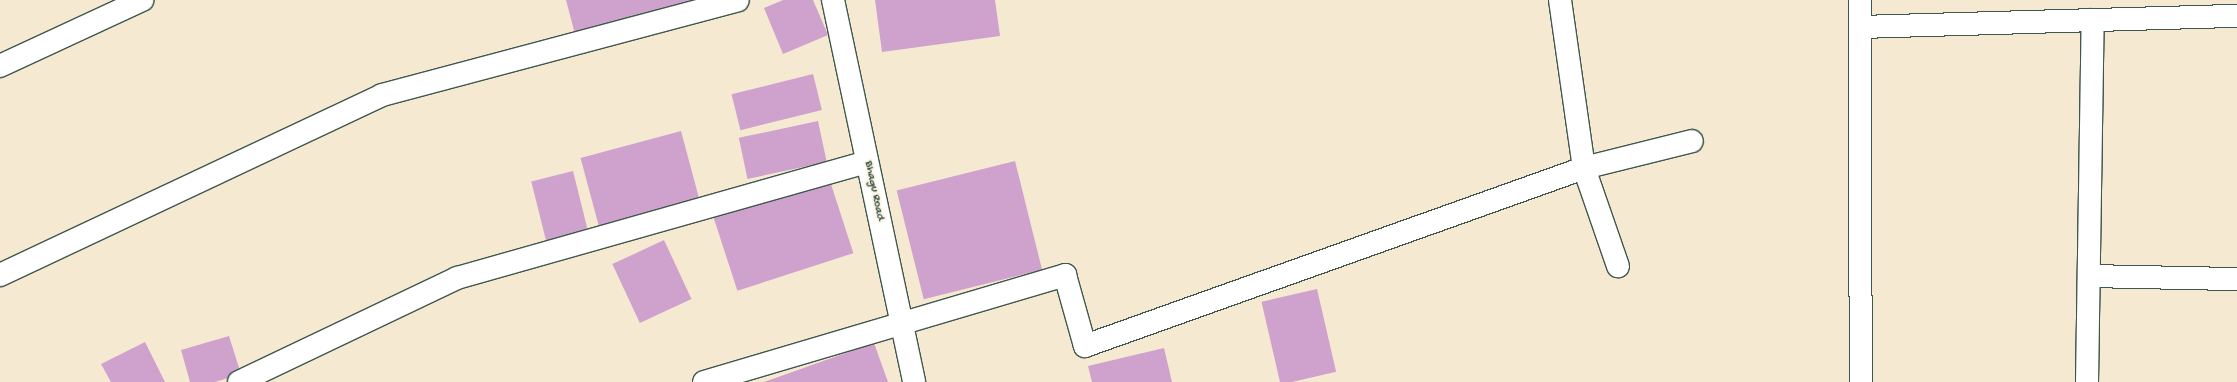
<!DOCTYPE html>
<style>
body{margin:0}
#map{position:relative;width:2237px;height:382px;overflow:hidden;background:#f5ead1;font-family:"Gochi Hand",sans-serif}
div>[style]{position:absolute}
.building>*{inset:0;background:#cfa2ce;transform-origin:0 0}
.roads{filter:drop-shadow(1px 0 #3f574c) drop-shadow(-1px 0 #3f574c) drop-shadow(0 1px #3f574c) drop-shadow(0 -1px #3f574c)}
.street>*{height:22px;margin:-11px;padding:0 11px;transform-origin:11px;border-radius:11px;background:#fff}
.secondary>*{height:22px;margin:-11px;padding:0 11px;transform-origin:11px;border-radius:11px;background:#fff}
span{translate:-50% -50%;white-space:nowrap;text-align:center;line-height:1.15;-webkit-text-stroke:4px #fcf5e5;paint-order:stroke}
.street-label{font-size:12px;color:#1f3d34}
</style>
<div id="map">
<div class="building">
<div style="clip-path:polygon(566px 0,692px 0,694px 9px,576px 38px)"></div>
<div style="clip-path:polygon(783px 0,813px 0,828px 35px,783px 54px,764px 8px)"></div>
<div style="clip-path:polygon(875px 0,995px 0,1000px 36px,882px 52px)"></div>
<div style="left:813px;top:74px;width:37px;height:84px;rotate:76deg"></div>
<div style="left:818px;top:121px;width:42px;height:81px;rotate:78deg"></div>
<div style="left:681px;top:131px;width:71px;height:104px;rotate:75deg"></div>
<div style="left:1015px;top:161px;width:112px;height:122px;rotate:76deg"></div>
<div style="left:573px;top:171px;width:67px;height:43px;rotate:76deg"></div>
<div style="left:829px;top:178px;width:79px;height:122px;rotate:72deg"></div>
<div style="left:664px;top:240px;width:65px;height:57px;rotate:65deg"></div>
<div style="left:1317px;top:289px;width:85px;height:57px;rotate:77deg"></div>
<div style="clip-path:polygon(229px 336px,241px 374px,215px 382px,190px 382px,181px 350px)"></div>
<div style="clip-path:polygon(145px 342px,165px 382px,111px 382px,101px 364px)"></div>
<div style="clip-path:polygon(874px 343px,888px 382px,764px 382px)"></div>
<div style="clip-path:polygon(1164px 348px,1172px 382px,1092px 382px,1088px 366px)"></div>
</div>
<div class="roads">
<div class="street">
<div style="left:1560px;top:0;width:170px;rotate:81.9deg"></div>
<div style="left:1584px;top:168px;width:104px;rotate:70.9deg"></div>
<div style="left:1860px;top:0;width:382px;rotate:89.9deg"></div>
<div style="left:1860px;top:27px;width:377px;rotate:-1.7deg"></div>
<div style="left:0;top:66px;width:157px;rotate:-24.9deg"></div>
<div style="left:0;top:275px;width:422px;rotate:-25.2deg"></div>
<div style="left:382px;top:95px;width:368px;rotate:-14.9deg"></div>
<div style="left:2089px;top:276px;width:148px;rotate:1.2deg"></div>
<div style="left:239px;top:382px;width:242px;rotate:-25.5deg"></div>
<div style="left:457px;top:278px;width:426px;rotate:-15.8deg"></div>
<div style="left:704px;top:382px;width:377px;rotate:-16.5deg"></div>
<div style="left:1065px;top:275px;width:74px;rotate:74.3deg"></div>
<div style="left:1085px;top:346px;width:530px;rotate:-19.63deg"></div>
<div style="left:1584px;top:168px;width:111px;rotate:-14deg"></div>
<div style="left:2087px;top:382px;width:362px;rotate:-89.1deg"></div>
</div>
<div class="secondary">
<div style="left:833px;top:0;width:390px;rotate:78deg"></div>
</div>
</div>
<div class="street-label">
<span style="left:873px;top:191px;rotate:78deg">Bhagu Road</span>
</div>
</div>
